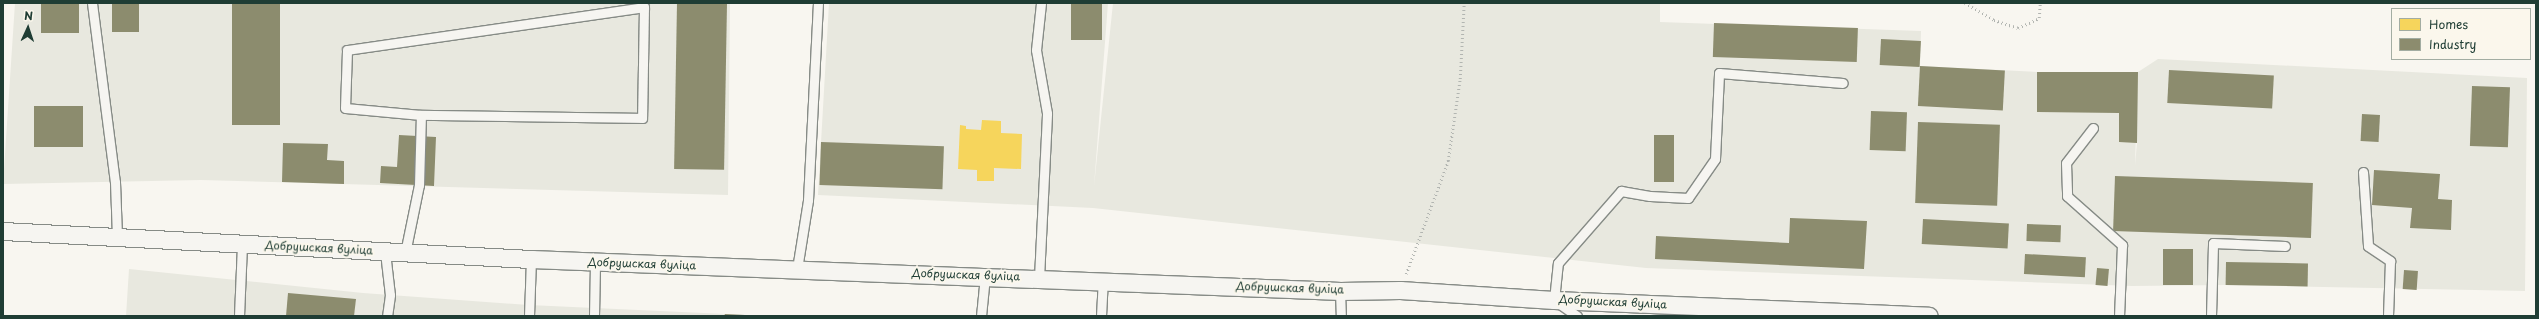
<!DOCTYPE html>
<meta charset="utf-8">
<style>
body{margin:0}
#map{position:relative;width:2539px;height:319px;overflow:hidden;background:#f8f6f0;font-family:"Playpen Sans",sans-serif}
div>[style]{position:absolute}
.built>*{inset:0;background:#e8e8df}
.homes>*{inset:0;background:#f6d55c}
.industry>*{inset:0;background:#8c8c6e;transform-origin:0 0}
.path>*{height:2.5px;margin-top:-1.25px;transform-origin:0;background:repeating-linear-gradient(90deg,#b2b5b1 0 1px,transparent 0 4px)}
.roads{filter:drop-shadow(1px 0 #868b86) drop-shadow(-1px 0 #868b86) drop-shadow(0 1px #868b86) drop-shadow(0 -1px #868b86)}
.lane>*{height:9px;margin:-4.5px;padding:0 4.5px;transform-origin:4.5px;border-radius:4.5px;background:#f6f5f1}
.street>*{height:17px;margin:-8.5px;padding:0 8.5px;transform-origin:8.5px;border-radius:8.5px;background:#f6f5f1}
span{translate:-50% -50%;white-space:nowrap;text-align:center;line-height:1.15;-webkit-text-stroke:4px #fbf7ec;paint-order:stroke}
.street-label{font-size:11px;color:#1f3d34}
.frame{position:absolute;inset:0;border:4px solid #1f3d34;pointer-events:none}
.legend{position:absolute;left:2391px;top:8px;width:140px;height:52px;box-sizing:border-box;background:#fbf7ec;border:1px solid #a3ada2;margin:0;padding:5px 7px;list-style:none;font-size:12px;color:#1f3d34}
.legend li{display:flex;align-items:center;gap:8px;height:20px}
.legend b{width:20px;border:1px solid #a3ada2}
.north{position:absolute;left:8px;top:8px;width:40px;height:40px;-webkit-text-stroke:3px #fbf7ec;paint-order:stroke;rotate:3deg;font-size:11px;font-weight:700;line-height:16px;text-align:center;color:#1f3d34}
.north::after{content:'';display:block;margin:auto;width:14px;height:18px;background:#1f3d34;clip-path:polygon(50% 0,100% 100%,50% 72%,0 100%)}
</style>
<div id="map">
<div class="built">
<div style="clip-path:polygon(15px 3px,730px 3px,728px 195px,201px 180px,3px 184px)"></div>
<div style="clip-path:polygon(evenodd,829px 3px,1108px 3px,1094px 186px,1113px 3px,1660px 3px,1660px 22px,1921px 31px,1920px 66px,2037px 72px,2138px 72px,2158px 59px,2527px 78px,2525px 291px,2226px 285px,2132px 286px,1646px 268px,1093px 208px,818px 195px,829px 3px,2137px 97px,2137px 143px,2135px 165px,2137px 97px)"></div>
<div style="clip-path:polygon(129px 269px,363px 293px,529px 305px,770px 316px,126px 316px)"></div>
</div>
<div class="homes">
<div style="clip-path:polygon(982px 120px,1001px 121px,1001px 133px,1022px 134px,1021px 169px,994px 168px,994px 181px,977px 181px,977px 170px,958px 169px,960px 125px,966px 126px,966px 129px,981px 130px)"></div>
</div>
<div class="industry">
<div style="left:41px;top:3px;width:38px;height:30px"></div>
<div style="left:112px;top:3px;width:27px;height:29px"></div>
<div style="left:232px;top:3px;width:48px;height:122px"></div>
<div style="left:677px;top:3px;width:50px;height:166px;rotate:1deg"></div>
<div style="left:1071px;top:3px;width:31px;height:37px"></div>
<div style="left:1714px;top:23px;width:144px;height:34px;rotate:2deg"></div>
<div style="left:1881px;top:39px;width:40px;height:26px;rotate:3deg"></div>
<div style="left:1920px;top:66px;width:85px;height:40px;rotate:3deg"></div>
<div style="left:2169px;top:70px;width:105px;height:33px;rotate:3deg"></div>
<div style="clip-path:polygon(2037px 72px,2138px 72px,2137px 143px,2119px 142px,2119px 113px,2037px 112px)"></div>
<div style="left:2472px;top:86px;width:38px;height:60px;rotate:2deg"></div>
<div style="left:34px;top:106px;width:49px;height:41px"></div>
<div style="left:1871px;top:111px;width:36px;height:39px;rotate:2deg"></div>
<div style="left:2362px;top:114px;width:18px;height:27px;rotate:3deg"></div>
<div style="left:1918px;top:122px;width:82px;height:81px;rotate:2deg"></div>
<div style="clip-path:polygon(399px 135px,436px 137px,434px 186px,380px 183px,381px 166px,397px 167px)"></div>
<div style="left:1654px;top:135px;width:20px;height:47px"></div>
<div style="left:821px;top:142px;width:123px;height:43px;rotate:2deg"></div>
<div style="clip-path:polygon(283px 143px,328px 144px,327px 160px,344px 161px,344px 184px,282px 182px)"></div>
<div style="clip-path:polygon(2374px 170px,2440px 174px,2438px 199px,2452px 200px,2451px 230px,2410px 228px,2412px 208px,2372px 205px)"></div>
<div style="left:2115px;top:176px;width:198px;height:55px;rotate:2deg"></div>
<div style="clip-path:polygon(1790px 218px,1867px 221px,1864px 269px,1655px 259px,1656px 236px,1789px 243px)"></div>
<div style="left:1923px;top:219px;width:86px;height:25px;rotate:3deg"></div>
<div style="left:2027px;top:224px;width:34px;height:17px;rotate:2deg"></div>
<div style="left:2163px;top:249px;width:30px;height:36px"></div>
<div style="left:2025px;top:254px;width:61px;height:20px;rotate:3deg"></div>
<div style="left:2226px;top:262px;width:82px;height:23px;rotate:1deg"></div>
<div style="left:2097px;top:268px;width:12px;height:17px;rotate:5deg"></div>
<div style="left:2404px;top:270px;width:14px;height:19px;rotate:4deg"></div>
<div style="clip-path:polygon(288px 293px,356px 299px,354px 316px,286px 316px)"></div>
<div style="clip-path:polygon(725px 314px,745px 315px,745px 316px,724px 316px)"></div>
</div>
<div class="path">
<div style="left:1965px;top:3px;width:34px;rotate:30deg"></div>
<div style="left:1994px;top:20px;width:25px;rotate:18deg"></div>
<div style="left:2018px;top:28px;width:23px;rotate:-25deg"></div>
<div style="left:2039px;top:18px;width:15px;rotate:-86deg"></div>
<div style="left:1406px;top:274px;width:121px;rotate:-69.6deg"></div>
<div style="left:1448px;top:161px;width:83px;rotate:-81.7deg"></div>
<div style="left:1460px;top:79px;width:76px;rotate:-87deg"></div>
</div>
<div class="roads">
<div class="lane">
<div style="left:92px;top:3px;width:180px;rotate:82.7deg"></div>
<div style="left:115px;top:182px;width:55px;rotate:87.9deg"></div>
<div style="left:2093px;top:128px;width:44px;rotate:127.6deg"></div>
<div style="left:2066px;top:163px;width:33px;rotate:88deg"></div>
<div style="left:2067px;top:196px;width:74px;rotate:41.7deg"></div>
<div style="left:2122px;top:245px;width:71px;rotate:92.4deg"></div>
<div style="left:2363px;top:172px;width:74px;rotate:86.1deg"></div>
<div style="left:2368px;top:246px;width:27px;rotate:34deg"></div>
<div style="left:2390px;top:261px;width:55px;rotate:92.1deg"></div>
<div style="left:385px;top:252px;width:43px;rotate:83.4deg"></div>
<div style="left:390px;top:295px;width:21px;rotate:98deg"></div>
<div style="left:405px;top:253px;width:69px;rotate:-78.4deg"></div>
<div style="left:419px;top:185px;width:70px;rotate:-88.4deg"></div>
<div style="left:421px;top:115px;width:76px;rotate:-174.7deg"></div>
<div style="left:345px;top:108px;width:58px;rotate:-88deg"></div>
<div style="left:347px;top:50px;width:300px;rotate:-8.2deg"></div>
<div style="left:644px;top:7px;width:111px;rotate:91deg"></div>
<div style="left:642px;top:118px;width:221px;rotate:-179.2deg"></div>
<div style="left:797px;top:269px;width:70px;rotate:-80.9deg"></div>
<div style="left:808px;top:200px;width:197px;rotate:-87.1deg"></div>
<div style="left:1039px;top:278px;width:165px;rotate:-87.2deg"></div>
<div style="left:1047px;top:113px;width:64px;rotate:-99.9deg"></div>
<div style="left:1036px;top:50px;width:47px;rotate:-83.9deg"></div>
<div style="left:1340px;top:291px;width:25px;rotate:88deg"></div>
<div style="left:239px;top:316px;width:72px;rotate:-87.6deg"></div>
<div style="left:529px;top:316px;width:57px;rotate:-88deg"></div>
<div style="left:594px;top:316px;width:54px;rotate:-88.9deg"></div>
<div style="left:981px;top:316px;width:40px;rotate:-84.3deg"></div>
<div style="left:1101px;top:316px;width:35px;rotate:-87deg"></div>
<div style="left:1577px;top:316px;width:28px;rotate:-145deg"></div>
<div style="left:1554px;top:300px;width:37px;rotate:-84deg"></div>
<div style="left:1558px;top:263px;width:96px;rotate:-48.8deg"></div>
<div style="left:1621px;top:191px;width:29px;rotate:10deg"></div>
<div style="left:1650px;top:196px;width:38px;rotate:3deg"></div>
<div style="left:1688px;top:198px;width:47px;rotate:-55.3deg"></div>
<div style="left:1715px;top:159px;width:86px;rotate:-87.3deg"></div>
<div style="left:1719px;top:73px;width:124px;rotate:4.6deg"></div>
<div style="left:2211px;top:316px;width:73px;rotate:-88.4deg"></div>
<div style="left:2213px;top:243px;width:72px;rotate:2.4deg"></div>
</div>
<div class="street">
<div style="left:3px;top:231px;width:529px;rotate:3.04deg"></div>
<div style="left:531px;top:259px;width:810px;rotate:2.27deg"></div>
<div style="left:1340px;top:291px;width:60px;rotate:-1deg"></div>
<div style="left:1400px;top:290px;width:154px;rotate:3.7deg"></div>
<div style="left:1554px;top:300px;width:375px;rotate:2.4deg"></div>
</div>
</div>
<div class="street-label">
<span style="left:319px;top:248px;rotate:3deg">Добрушская вуліца</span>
<span style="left:642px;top:264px;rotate:2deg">Добрушская вуліца</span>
<span style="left:966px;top:275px;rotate:2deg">Добрушская вуліца</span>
<span style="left:1290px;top:288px;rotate:2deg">Добрушская вуліца</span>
<span style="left:1613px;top:302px;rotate:3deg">Добрушская вуліца</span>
</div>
<div class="frame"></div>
<ul class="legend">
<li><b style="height:11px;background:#f6d55c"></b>Homes</li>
<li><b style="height:11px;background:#8c8c6e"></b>Industry</li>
</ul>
<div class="north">N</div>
</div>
